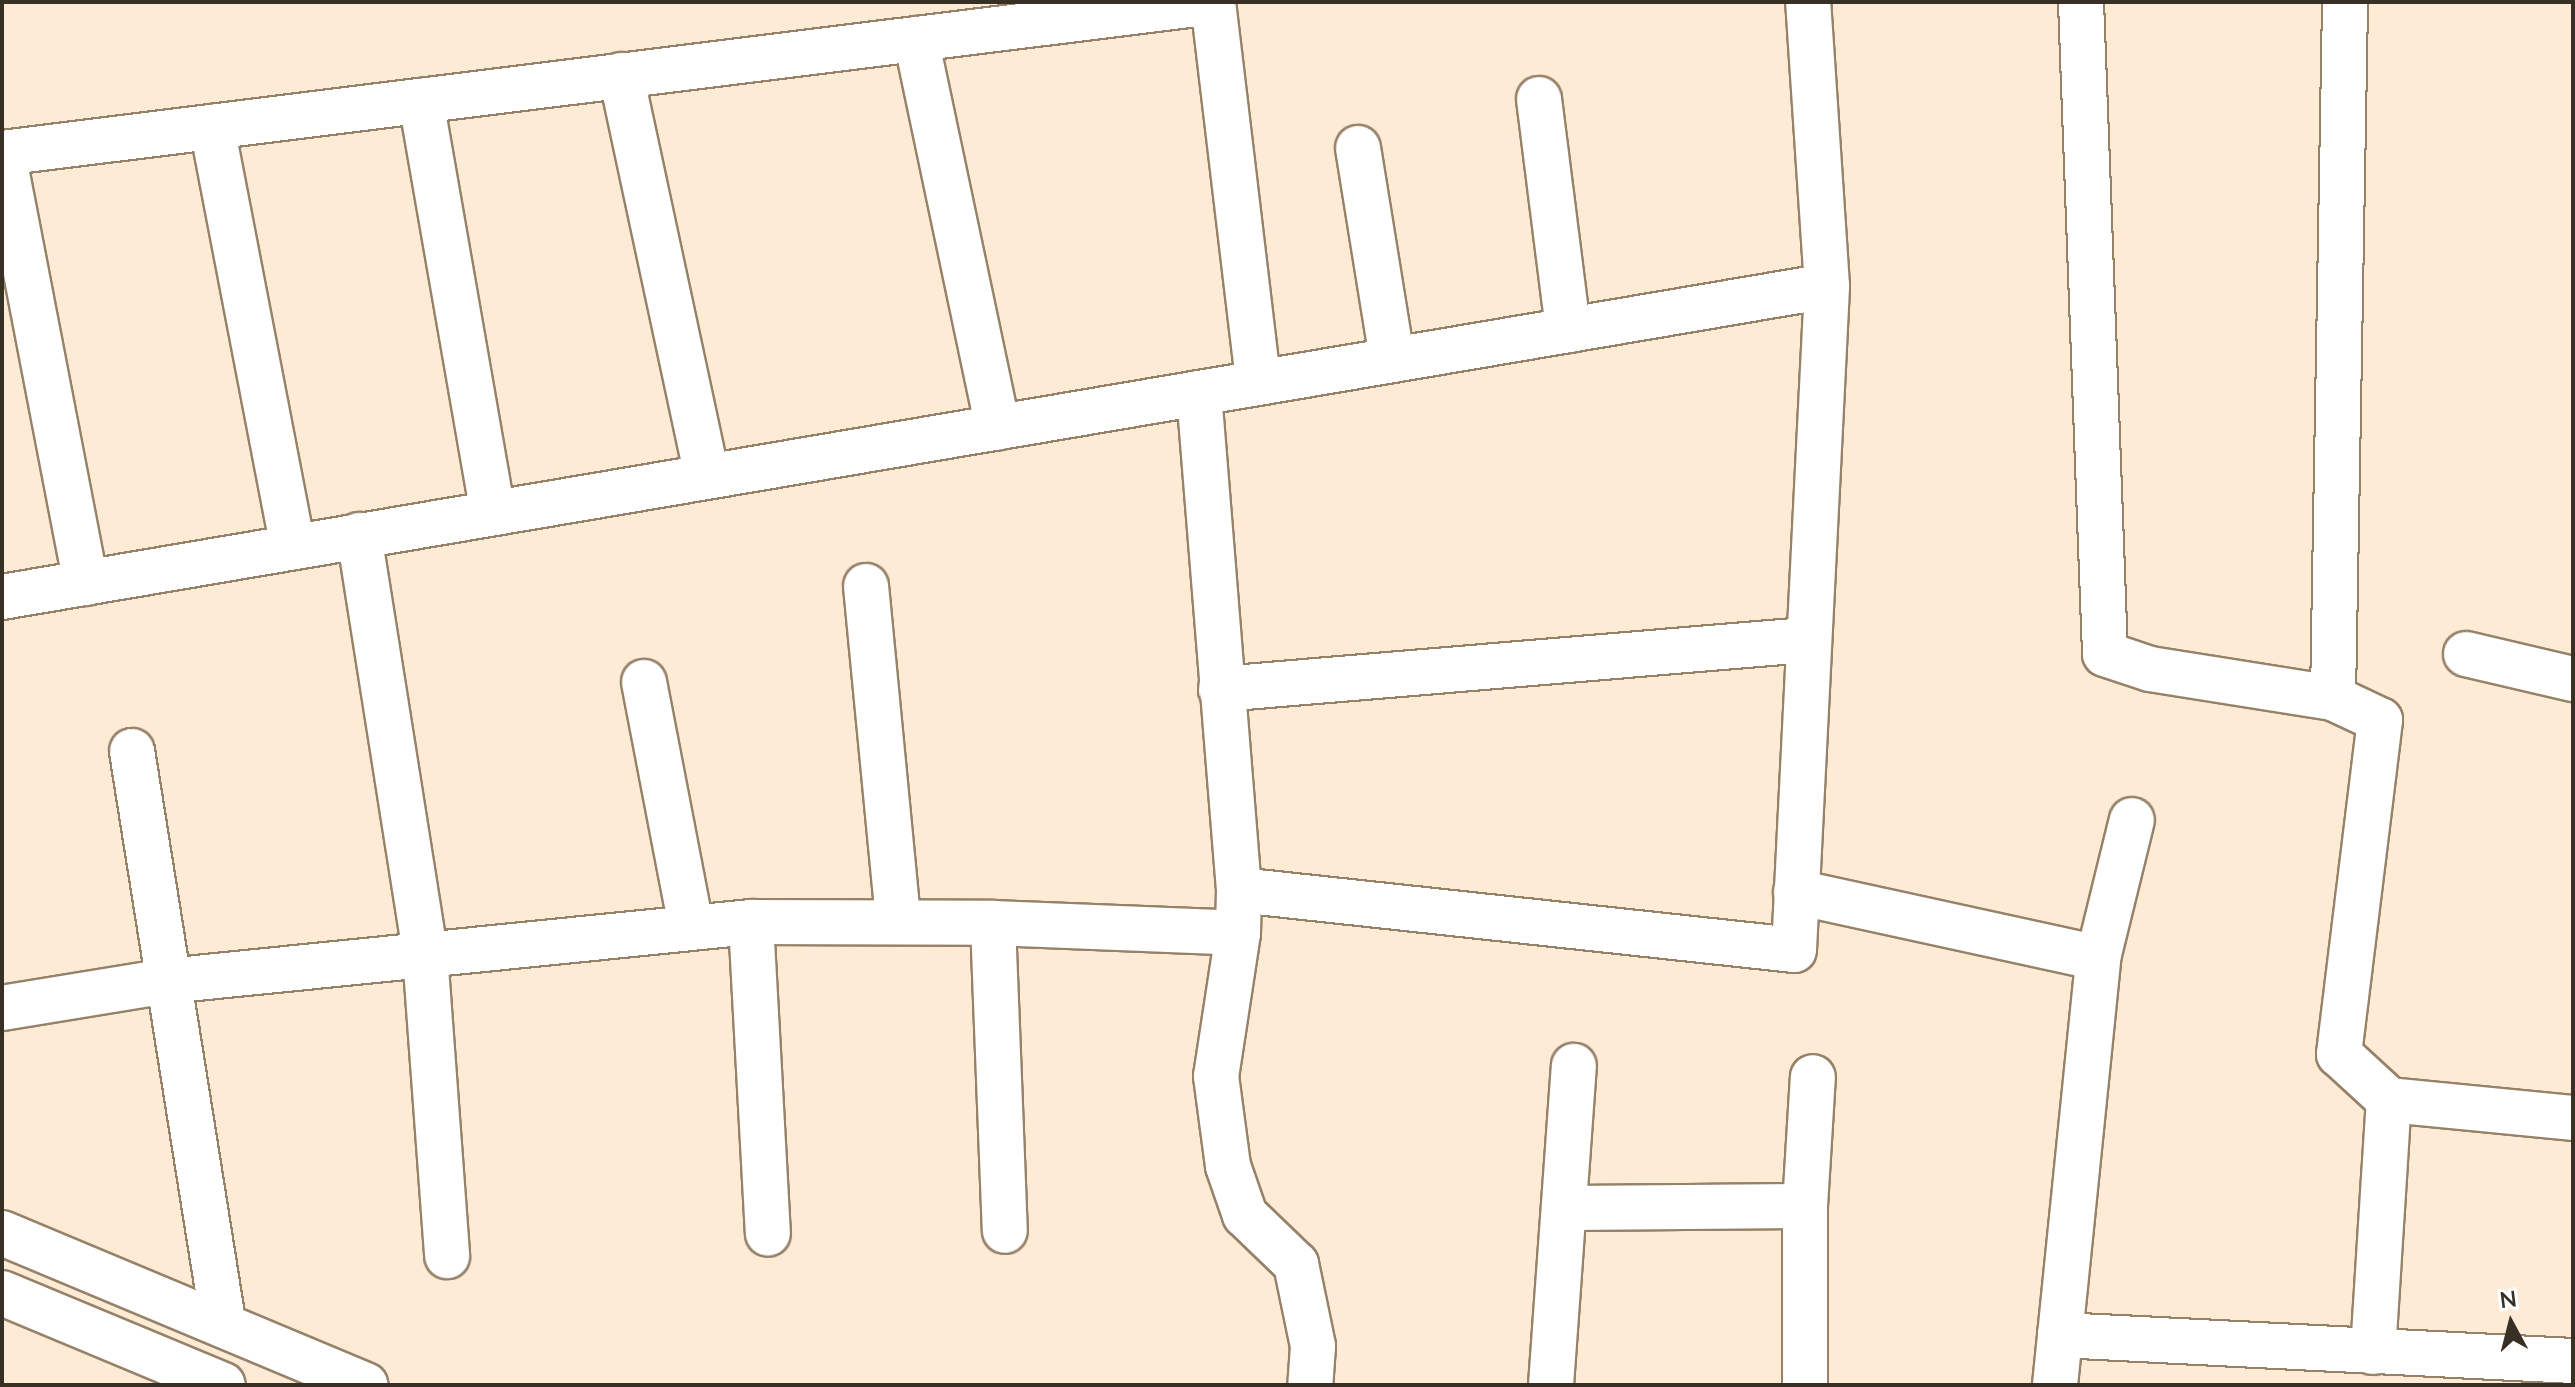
<!DOCTYPE html>
<style>
body{margin:0}
#map{position:relative;width:2575px;height:1387px;overflow:hidden;background:#fdebd5;font-family:Lato,sans-serif}
div>[style]{position:absolute}
.roads{filter:drop-shadow(2px 0 #968269) drop-shadow(-2px 0 #968269) drop-shadow(0 2px #968269) drop-shadow(0 -2px #968269)}
.street>*{height:44px;margin:-22px;padding:0 22px;transform-origin:22px;border-radius:22px;background:#fff}
span{translate:-50% -50%;white-space:nowrap;text-align:center;line-height:1.15;-webkit-text-stroke:6px #fff;paint-order:stroke}
.frame{position:absolute;inset:0;border:4px solid #383025;pointer-events:none}
.north{position:absolute;left:2471px;top:1283px;width:80px;height:80px;-webkit-text-stroke:6px #fff;paint-order:stroke;rotate:353deg;font-size:22px;font-weight:700;line-height:32px;text-align:center;color:#383025}
.north::after{content:'';display:block;margin:auto;width:28px;height:36px;background:#383025;clip-path:polygon(50% 0,100% 100%,50% 72%,0 100%)}
</style>
<div id="map">
<div class="roads">
<div class="street">
<div style="left:1213px;top:2px;width:383px;rotate:83.2deg"></div>
<div style="left:2081px;top:2px;width:652px;rotate:87.89deg"></div>
<div style="left:2105px;top:654px;width:47px;rotate:18.4deg"></div>
<div style="left:2150px;top:669px;width:185px;rotate:9deg"></div>
<div style="left:2333px;top:698px;width:52px;rotate:25.1deg"></div>
<div style="left:2380px;top:720px;width:337px;rotate:97deg"></div>
<div style="left:2339px;top:1054px;width:68px;rotate:42.6deg"></div>
<div style="left:2389px;top:1100px;width:185px;rotate:5.6deg"></div>
<div style="left:916px;top:39px;width:397px;rotate:78.1deg"></div>
<div style="left:621px;top:75px;width:410px;rotate:77.9deg"></div>
<div style="left:1539px;top:99px;width:233px;rotate:82.8deg"></div>
<div style="left:421px;top:101px;width:418px;rotate:80.1deg"></div>
<div style="left:212px;top:127px;width:428px;rotate:79.1deg"></div>
<div style="left:1358px;top:148px;width:214px;rotate:80.8deg"></div>
<div style="left:2px;top:153px;width:1219px;rotate:-7.11deg"></div>
<div style="left:3px;top:153px;width:438px;rotate:79.1deg"></div>
<div style="left:1199px;top:393px;width:499px;rotate:85.4deg"></div>
<div style="left:1239px;top:890px;width:43px;rotate:91.3deg"></div>
<div style="left:1238px;top:933px;width:145px;rotate:98.7deg"></div>
<div style="left:1216px;top:1076px;width:91px;rotate:82.4deg"></div>
<div style="left:1228px;top:1166px;width:52px;rotate:70.9deg"></div>
<div style="left:1245px;top:1215px;width:71px;rotate:43.9deg"></div>
<div style="left:1296px;top:1264px;width:84px;rotate:78.3deg"></div>
<div style="left:1313px;top:1346px;width:39px;rotate:94deg"></div>
<div style="left:359px;top:535px;width:424px;rotate:81deg"></div>
<div style="left:425px;top:954px;width:303px;rotate:85.8deg"></div>
<div style="left:866px;top:586px;width:336px;rotate:84.5deg"></div>
<div style="left:2px;top:597px;width:1851px;rotate:-9.67deg"></div>
<div style="left:2466px;top:654px;width:110px;rotate:13.2deg"></div>
<div style="left:644px;top:682px;width:248px;rotate:79.1deg"></div>
<div style="left:1221px;top:689px;width:587px;rotate:-4.79deg"></div>
<div style="left:2333px;top:698px;width:696px;rotate:-89.01deg"></div>
<div style="left:132px;top:751px;width:578px;rotate:80.94deg"></div>
<div style="left:1239px;top:890px;width:558px;rotate:6.17deg"></div>
<div style="left:1794px;top:950px;width:665px;rotate:-87.15deg"></div>
<div style="left:1827px;top:286px;width:285px;rotate:-93.8deg"></div>
<div style="left:1796px;top:892px;width:309px;rotate:12.3deg"></div>
<div style="left:751px;top:922px;width:312px;rotate:86.9deg"></div>
<div style="left:993px;top:923px;width:308px;rotate:87.8deg"></div>
<div style="left:2px;top:1008px;width:167px;rotate:-9.3deg"></div>
<div style="left:167px;top:981px;width:587px;rotate:-5.77deg"></div>
<div style="left:751px;top:922px;width:242px;rotate:0.2deg"></div>
<div style="left:993px;top:923px;width:245px;rotate:2.3deg"></div>
<div style="left:1565px;top:1208px;width:240px;rotate:-0.5deg"></div>
<div style="left:2px;top:1233px;width:394px;rotate:22.7deg"></div>
<div style="left:2px;top:1293px;width:239px;rotate:22.6deg"></div>
<div style="left:2060px;top:1335px;width:514px;rotate:2.9deg"></div>
<div style="left:2373px;top:1352px;width:253px;rotate:-86.4deg"></div>
<div style="left:1551px;top:1385px;width:320px;rotate:-85.9deg"></div>
<div style="left:1805px;top:1385px;width:179px;rotate:-90deg"></div>
<div style="left:1805px;top:1206px;width:129px;rotate:-86.5deg"></div>
<div style="left:2055px;top:1385px;width:429px;rotate:-84.2deg"></div>
<div style="left:2098px;top:958px;width:142px;rotate:-76.2deg"></div>
</div>
</div>
<div class="frame"></div>
<div class="north">N</div>
</div>
